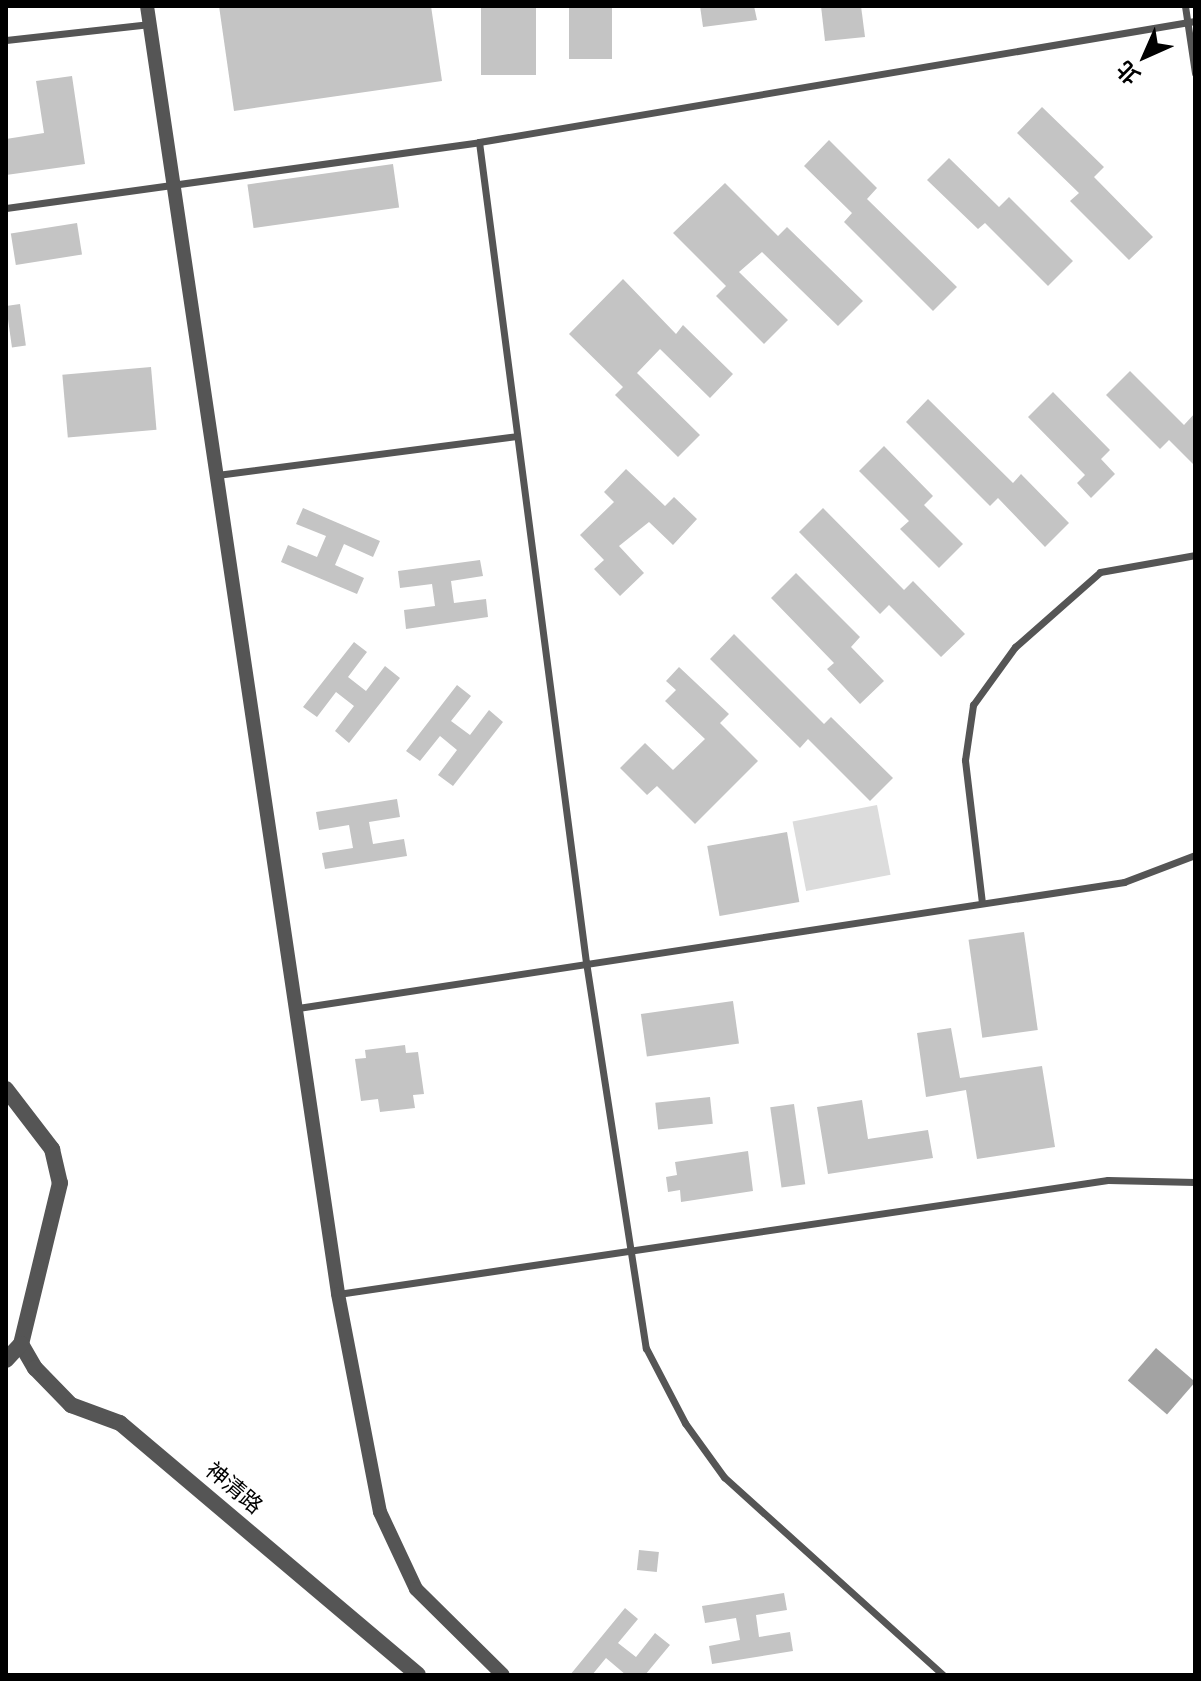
<!DOCTYPE html>
<meta charset="utf-8">
<style>
body{margin:0}
#map{position:relative;width:1201px;height:1681px;overflow:hidden;background:#fff;font-family:Inter,"Noto Sans TC",sans-serif}
div>[style]{position:absolute}
.green>*{inset:0;background:#dcdcdc;transform-origin:0 0}
.water>*{inset:0;background:#a3a3a3;transform-origin:0 0}
.building>*{inset:0;background:#c4c4c4;transform-origin:0 0}
.service>*{height:7px;margin:-3.5px;padding:0 3.5px;transform-origin:3.5px;border-radius:3.5px;background:#555}
.minor>*{height:14px;margin:-7px;padding:0 7px;transform-origin:7px;border-radius:7px;background:#555}
.tertiary>*{height:16px;margin:-8px;padding:0 8px;transform-origin:8px;border-radius:8px;background:#555}
span{translate:-50% -50%;white-space:nowrap;text-align:center;line-height:1.15;-webkit-text-stroke:6px #fff;paint-order:stroke}
.street-label{font-size:22px;color:#000}
.frame{position:absolute;inset:0;border:8px solid #000;pointer-events:none}
.north{position:absolute;left:1105px;top:16px;width:80px;height:80px;-webkit-text-stroke:6px #fff;paint-order:stroke;rotate:225deg;font-size:22px;font-weight:700;line-height:32px;text-align:center;color:#000}
.north::after{content:'';display:block;margin:auto;width:28px;height:36px;background:#000;clip-path:polygon(50% 0,100% 100%,50% 72%,0 100%)}
</style>
<div id="map">
<div class="green">
<div style="left:877px;top:805px;width:71px;height:86px;rotate:79deg"></div>
</div>
<div class="water">
<div style="left:1156px;top:1348px;width:52px;height:43px;rotate:41deg"></div>
</div>
<div class="building">
<div style="clip-path:polygon(219px 6px,431px 6px,442px 81px,234px 111px)"></div>
<div style="left:481px;top:6px;width:55px;height:69px"></div>
<div style="left:569px;top:6px;width:43px;height:53px"></div>
<div style="clip-path:polygon(700px 6px,754px 6px,757px 20px,703px 27px)"></div>
<div style="clip-path:polygon(821px 6px,861px 6px,865px 37px,825px 41px)"></div>
<div style="clip-path:polygon(72px 76px,85px 164px,6px 175px,6px 139px,44px 133px,36px 81px)"></div>
<div style="clip-path:polygon(1042px 107px,1104px 167px,1094px 177px,1153px 237px,1129px 260px,1070px 201px,1079px 193px,1017px 133px)"></div>
<div style="clip-path:polygon(829px 140px,877px 188px,867px 199px,957px 287px,933px 311px,844px 222px,852px 213px,804px 166px)"></div>
<div style="clip-path:polygon(949px 158px,999px 207px,1009px 197px,1073px 261px,1048px 286px,985px 223px,978px 229px,927px 180px)"></div>
<div style="left:393px;top:164px;width:44px;height:147px;rotate:82deg"></div>
<div style="clip-path:polygon(725px 183px,778px 236px,787px 227px,863px 301px,838px 326px,762px 252px,739px 272px,788px 320px,764px 344px,716px 296px,726px 286px,673px 233px)"></div>
<div style="left:77px;top:223px;width:32px;height:67px;rotate:81deg"></div>
<div style="clip-path:polygon(623px 279px,676px 334px,683px 325px,733px 374px,710px 398px,660px 349px,637px 373px,700px 435px,678px 457px,615px 395px,623px 387px,569px 334px)"></div>
<div style="left:20px;top:304px;width:42px;height:14px;rotate:82deg"></div>
<div style="left:151px;top:367px;width:63px;height:89px;rotate:85deg"></div>
<div style="clip-path:polygon(1130px 371px,1184px 425px,1195px 413px,1195px 466px,1169px 440px,1160px 449px,1106px 395px)"></div>
<div style="clip-path:polygon(1053px 392px,1110px 450px,1101px 459px,1115px 474px,1091px 498px,1077px 483px,1085px 475px,1028px 417px)"></div>
<div style="clip-path:polygon(928px 399px,1013px 483px,1021px 474px,1069px 523px,1045px 547px,998px 498px,990px 506px,906px 422px)"></div>
<div style="clip-path:polygon(884px 446px,933px 496px,924px 505px,963px 544px,939px 568px,900px 529px,909px 521px,859px 471px)"></div>
<div style="clip-path:polygon(626px 469px,665px 506px,674px 497px,697px 519px,673px 545px,649px 522px,619px 546px,644px 573px,620px 596px,594px 569px,604px 560px,580px 535px,614px 502px,604px 492px)"></div>
<div style="clip-path:polygon(303px 508px,380px 541px,373px 557px,344px 544px,335px 565px,364px 578px,357px 594px,281px 562px,288px 545px,317px 557px,326px 536px,296px 524px)"></div>
<div style="clip-path:polygon(823px 508px,904px 590px,913px 581px,965px 634px,941px 657px,889px 605px,880px 614px,799px 532px)"></div>
<div style="clip-path:polygon(480px 560px,483px 576px,451px 581px,454px 603px,486px 599px,488px 617px,406px 629px,404px 610px,435px 606px,432px 584px,400px 588px,398px 571px)"></div>
<div style="clip-path:polygon(796px 573px,860px 637px,851px 647px,884px 681px,860px 704px,827px 669px,834px 663px,771px 598px)"></div>
<div style="clip-path:polygon(734px 634px,824px 724px,831px 717px,893px 778px,870px 801px,808px 739px,800px 748px,710px 659px)"></div>
<div style="clip-path:polygon(354px 642px,367px 652px,348px 677px,366px 691px,385px 666px,400px 678px,349px 743px,335px 731px,354px 706px,336px 692px,317px 717px,303px 707px)"></div>
<div style="clip-path:polygon(679px 667px,729px 714px,720px 723px,758px 761px,695px 824px,657px 786px,647px 795px,620px 768px,645px 743px,673px 770px,705px 739px,665px 701px,676px 690px,666px 681px)"></div>
<div style="clip-path:polygon(457px 685px,471px 696px,451px 721px,470px 735px,489px 710px,503px 722px,453px 786px,438px 775px,457px 750px,440px 736px,420px 761px,406px 751px)"></div>
<div style="clip-path:polygon(397px 799px,400px 817px,369px 822px,373px 844px,404px 839px,407px 856px,325px 869px,322px 853px,353px 848px,349px 825px,319px 830px,316px 812px)"></div>
<div style="left:787px;top:832px;width:71px;height:81px;rotate:80deg"></div>
<div style="left:1024px;top:932px;width:99px;height:56px;rotate:82deg"></div>
<div style="left:733px;top:1001px;width:43px;height:93px;rotate:82deg"></div>
<div style="clip-path:polygon(951px 1028px,960px 1078px,1042px 1066px,1055px 1147px,977px 1159px,966px 1090px,926px 1097px,917px 1033px)"></div>
<div style="clip-path:polygon(405px 1045px,406px 1053px,418px 1052px,424px 1094px,413px 1095px,415px 1108px,380px 1112px,378px 1099px,361px 1101px,355px 1059px,366px 1058px,365px 1050px)"></div>
<div style="left:710px;top:1097px;width:27px;height:55px;rotate:84deg"></div>
<div style="clip-path:polygon(862px 1100px,868px 1139px,928px 1130px,933px 1158px,828px 1174px,817px 1107px)"></div>
<div style="left:794px;top:1104px;width:81px;height:24px;rotate:82deg"></div>
<div style="clip-path:polygon(748px 1151px,753px 1191px,681px 1202px,680px 1190px,668px 1192px,666px 1177px,677px 1175px,675px 1162px)"></div>
<div style="left:639px;top:1550px;width:20px;height:20px;rotate:6deg"></div>
<div style="clip-path:polygon(784px 1593px,787px 1610px,756px 1615px,759px 1637px,790px 1632px,793px 1651px,712px 1664px,709px 1646px,740px 1640px,736px 1618px,705px 1623px,702px 1606px)"></div>
<div style="clip-path:polygon(625px 1608px,638px 1619px,618px 1643px,636px 1657px,655px 1633px,670px 1645px,645px 1675px,626px 1675px,606px 1658px,592px 1675px,570px 1675px)"></div>
</div>
<div class="service">
<div style="left:1185px;top:6px;width:68px;rotate:81.5deg"></div>
<div style="left:6px;top:40px;width:145px;rotate:-6.3deg"></div>
<div style="left:479px;top:142px;width:827px;rotate:82.57deg"></div>
<div style="left:586px;top:962px;width:391px;rotate:81.2deg"></div>
<div style="left:646px;top:1348px;width:85px;rotate:62.5deg"></div>
<div style="left:685px;top:1423px;width:67px;rotate:54.2deg"></div>
<div style="left:724px;top:1477px;width:295px;rotate:42.1deg"></div>
<div style="left:6px;top:208px;width:478px;rotate:-7.9deg"></div>
<div style="left:479px;top:142px;width:726px;rotate:-9.59deg"></div>
<div style="left:217px;top:475px;width:302px;rotate:-7.4deg"></div>
<div style="left:982px;top:903px;width:144px;rotate:-96.8deg"></div>
<div style="left:965px;top:760px;width:56px;rotate:-81.7deg"></div>
<div style="left:973px;top:705px;width:72px;rotate:-54.1deg"></div>
<div style="left:1015px;top:647px;width:113px;rotate:-41.4deg"></div>
<div style="left:1100px;top:572px;width:97px;rotate:-10.1deg"></div>
<div style="left:298px;top:1008px;width:836px;rotate:-8.67deg"></div>
<div style="left:1124px;top:882px;width:76px;rotate:-20.8deg"></div>
<div style="left:338px;top:1294px;width:778px;rotate:-8.42deg"></div>
<div style="left:1108px;top:1180px;width:87px;rotate:1.3deg"></div>
</div>
<div class="minor">
<div style="left:147px;top:6px;width:1302px;rotate:81.56deg"></div>
<div style="left:338px;top:1294px;width:222px;rotate:79.1deg"></div>
<div style="left:380px;top:1512px;width:85px;rotate:64.9deg"></div>
<div style="left:416px;top:1589px;width:122px;rotate:44.7deg"></div>
</div>
<div class="tertiary">
<div style="left:6px;top:1089px;width:76px;rotate:52.5deg"></div>
<div style="left:52px;top:1149px;width:35px;rotate:77deg"></div>
<div style="left:60px;top:1183px;width:166px;rotate:103.6deg"></div>
<div style="left:21px;top:1344px;width:28px;rotate:60deg"></div>
<div style="left:35px;top:1368px;width:52px;rotate:45.8deg"></div>
<div style="left:71px;top:1405px;width:52px;rotate:20.2deg"></div>
<div style="left:120px;top:1423px;width:390px;rotate:40.2deg"></div>
<div style="left:6px;top:1360px;width:22px;rotate:-47deg"></div>
</div>
<div class="street-label">
<span style="left:234px;top:1488px;rotate:40deg">神清路</span>
</div>
<div class="frame"></div>
<div class="north">北</div>
</div>
